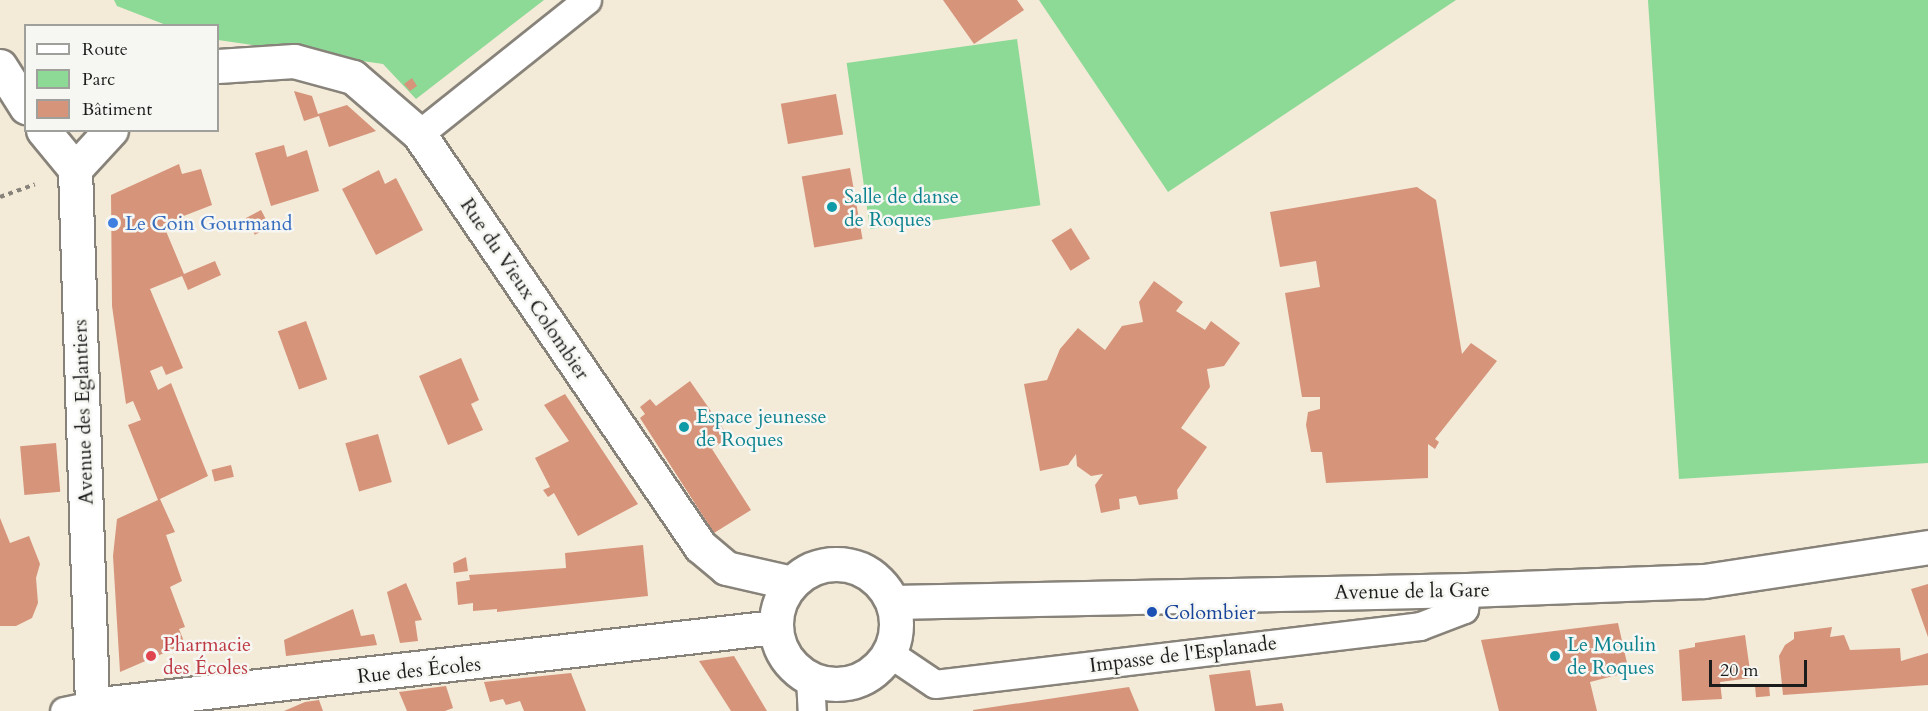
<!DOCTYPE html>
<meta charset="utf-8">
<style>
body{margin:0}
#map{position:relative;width:1928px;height:711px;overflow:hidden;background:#f3ead8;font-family:Cardo,serif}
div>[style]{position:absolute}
.green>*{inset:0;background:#8dd996;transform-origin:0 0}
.building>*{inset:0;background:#d6947b;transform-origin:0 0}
.path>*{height:4px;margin-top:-2px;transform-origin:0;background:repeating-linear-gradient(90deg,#88837a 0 4.5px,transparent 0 9px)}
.roads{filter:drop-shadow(2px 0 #88837a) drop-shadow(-2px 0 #88837a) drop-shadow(0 2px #88837a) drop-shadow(0 -2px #88837a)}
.minor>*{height:27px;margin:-13.5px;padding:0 13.5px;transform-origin:13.5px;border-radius:13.5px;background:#fff}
.tertiary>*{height:33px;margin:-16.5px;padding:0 16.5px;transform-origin:16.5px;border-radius:16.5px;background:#fff}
.tertiary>.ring{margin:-16.5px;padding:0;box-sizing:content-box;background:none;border:33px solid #fff;border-radius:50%}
.dots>*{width:16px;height:16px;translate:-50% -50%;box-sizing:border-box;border:3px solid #f6f6f2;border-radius:50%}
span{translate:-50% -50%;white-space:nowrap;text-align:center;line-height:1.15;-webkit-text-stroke:5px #f6f6f2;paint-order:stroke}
.culture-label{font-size:20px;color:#0d838f}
.left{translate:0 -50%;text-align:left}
.shop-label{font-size:20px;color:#366cbe}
.street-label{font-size:20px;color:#1c1c1c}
.transit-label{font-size:20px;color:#164399}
.health-label{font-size:20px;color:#be3a42}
.legend{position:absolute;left:24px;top:24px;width:195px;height:108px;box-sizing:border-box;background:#f6f6f2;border:2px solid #9f9f9c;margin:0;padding:8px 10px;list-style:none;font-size:18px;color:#1c1c1c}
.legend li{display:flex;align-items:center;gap:12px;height:30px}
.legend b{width:30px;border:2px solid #9f9f9c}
.scale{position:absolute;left:1709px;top:660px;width:98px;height:27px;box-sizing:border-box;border:3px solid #1c1c1c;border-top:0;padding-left:8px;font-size:18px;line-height:21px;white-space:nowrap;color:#1c1c1c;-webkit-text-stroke:4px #f6f6f2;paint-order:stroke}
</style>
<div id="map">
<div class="green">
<div style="clip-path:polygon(114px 0,544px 0,416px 99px,383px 64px,218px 40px,218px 26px,166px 25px,117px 6px)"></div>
<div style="clip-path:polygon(1039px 0,1456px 0,1168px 192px)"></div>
<div style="clip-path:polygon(1648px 0,1928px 0,1928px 463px,1679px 479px)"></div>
<div style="left:1017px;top:39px;width:168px;height:172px;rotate:82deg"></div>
</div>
<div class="building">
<div style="clip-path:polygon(943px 0,1017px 0,1024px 10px,974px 44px)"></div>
<div style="clip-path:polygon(412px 78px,417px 86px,410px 91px,404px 84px)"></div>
<div style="clip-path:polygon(294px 91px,312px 96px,318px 114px,347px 105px,376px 131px,329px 147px,319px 116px,304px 121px)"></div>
<div style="left:836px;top:94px;width:41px;height:56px;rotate:80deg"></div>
<div style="clip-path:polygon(284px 145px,287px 157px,307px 150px,319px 191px,271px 206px,255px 153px)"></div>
<div style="clip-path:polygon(179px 164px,182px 174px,201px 169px,212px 205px,163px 224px,184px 274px,215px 261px,221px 275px,188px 290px,182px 276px,150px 289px,183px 368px,166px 375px,162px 366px,150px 371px,158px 390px,171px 383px,208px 476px,160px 499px,175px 532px,166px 535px,182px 581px,170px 587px,185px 627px,179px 629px,185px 644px,120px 672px,113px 556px,117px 519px,158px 500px,128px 425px,141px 420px,133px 401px,126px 404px,112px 306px,111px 195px)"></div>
<div style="left:850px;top:168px;width:72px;height:49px;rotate:80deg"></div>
<div style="clip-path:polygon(379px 170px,385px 184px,396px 178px,423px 230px,376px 255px,342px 189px)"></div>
<div style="clip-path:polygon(1417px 187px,1436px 200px,1462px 354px,1471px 343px,1497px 361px,1435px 439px,1439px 442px,1435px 449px,1428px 444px,1428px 478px,1326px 483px,1322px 452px,1311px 452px,1306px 425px,1308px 412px,1320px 409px,1320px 397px,1302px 397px,1285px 293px,1320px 287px,1316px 261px,1280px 267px,1270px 212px)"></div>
<div style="left:261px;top:210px;width:19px;height:17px;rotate:62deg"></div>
<div style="left:1071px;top:228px;width:36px;height:23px;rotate:58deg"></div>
<div style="clip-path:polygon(1154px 281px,1183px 302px,1176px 311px,1205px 330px,1211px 321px,1240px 343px,1224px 366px,1207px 369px,1210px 387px,1181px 428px,1207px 447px,1177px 490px,1178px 499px,1139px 505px,1136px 496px,1119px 499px,1120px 509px,1101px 513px,1095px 485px,1103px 474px,1091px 476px,1077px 466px,1076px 454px,1068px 465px,1040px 471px,1024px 384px,1047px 380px,1060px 349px,1078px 328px,1105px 350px,1122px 326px,1143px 322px,1139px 302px)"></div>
<div style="left:306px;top:321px;width:62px;height:30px;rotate:70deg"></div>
<div style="clip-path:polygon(461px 358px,479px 400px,471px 404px,483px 430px,448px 445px,419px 376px)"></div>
<div style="clip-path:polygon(690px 381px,729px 437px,712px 449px,751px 510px,714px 533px,640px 418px,645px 414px,640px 407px,650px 399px,656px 406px)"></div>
<div style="clip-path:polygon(565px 394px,638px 504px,578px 536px,554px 493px,548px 497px,543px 490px,550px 487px,535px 458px,569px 441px,544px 405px)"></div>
<div style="left:378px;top:434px;width:50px;height:34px;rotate:74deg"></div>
<div style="left:56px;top:443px;width:49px;height:36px;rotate:85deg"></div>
<div style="left:231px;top:465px;width:12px;height:20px;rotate:76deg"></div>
<div style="clip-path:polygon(0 518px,10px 543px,29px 536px,40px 564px,36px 578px,38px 603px,32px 618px,16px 626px,0 626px)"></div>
<div style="clip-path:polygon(643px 545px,648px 596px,497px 612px,497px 609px,473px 611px,473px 603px,458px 605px,456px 582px,470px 580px,469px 575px,566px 568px,565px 553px)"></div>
<div style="clip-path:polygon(466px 557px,468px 571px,454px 573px,453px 563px)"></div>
<div style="clip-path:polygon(406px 583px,422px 620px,415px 621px,418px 641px,400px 643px,387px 592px)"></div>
<div style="clip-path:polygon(1928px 584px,1928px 637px,1911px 589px)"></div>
<div style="clip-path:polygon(353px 609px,361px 636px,374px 634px,377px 645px,286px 656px,284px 640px)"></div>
<div style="clip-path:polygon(1618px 623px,1629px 672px,1590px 682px,1597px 711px,1499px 711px,1481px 640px)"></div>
<div style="clip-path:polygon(1832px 627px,1830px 637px,1844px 635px,1850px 650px,1900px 648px,1901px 661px,1928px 653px,1928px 685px,1783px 695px,1779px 656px,1785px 645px,1794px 639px,1794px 632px)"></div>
<div style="clip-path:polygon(1745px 635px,1751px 678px,1720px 682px,1722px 699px,1682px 701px,1679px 650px,1695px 647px,1695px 643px)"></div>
<div style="clip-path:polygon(734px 656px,767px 711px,731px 711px,699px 661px)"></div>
<div style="clip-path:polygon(1250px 670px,1256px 706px,1282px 703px,1284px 711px,1215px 711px,1209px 675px)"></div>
<div style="clip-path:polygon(571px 673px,586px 711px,524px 711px,520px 701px,506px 705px,503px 699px,490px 702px,484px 682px)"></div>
<div style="left:1769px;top:685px;width:11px;height:14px;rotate:85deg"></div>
<div style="clip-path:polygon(446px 686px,453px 708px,445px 711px,407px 711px,399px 692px)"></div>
<div style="clip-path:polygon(1129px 687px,1139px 711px,973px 711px,973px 710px)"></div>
<div style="clip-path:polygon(319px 700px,323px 711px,284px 711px,305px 702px)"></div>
</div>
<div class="path">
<div style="left:0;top:197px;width:37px;rotate:-20deg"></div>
</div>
<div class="roads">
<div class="minor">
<div style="left:419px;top:134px;width:215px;rotate:-38.6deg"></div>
<div style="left:889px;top:653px;width:55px;rotate:34deg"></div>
<div style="left:935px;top:684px;width:488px;rotate:-6.8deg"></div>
<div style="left:1420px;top:626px;width:47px;rotate:-21.1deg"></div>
<div style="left:1464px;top:609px;width:19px;rotate:-81deg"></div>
<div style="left:810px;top:678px;width:33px;rotate:87deg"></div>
<div style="left:64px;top:711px;width:29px;rotate:-12deg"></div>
</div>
<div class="tertiary">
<div style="left:0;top:66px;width:49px;rotate:57.6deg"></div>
<div style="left:218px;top:66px;width:76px;rotate:-3.8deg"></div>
<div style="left:294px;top:61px;width:61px;rotate:15.2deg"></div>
<div style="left:353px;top:77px;width:87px;rotate:40.8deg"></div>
<div style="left:419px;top:134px;width:499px;rotate:55.7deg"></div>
<div style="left:700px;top:546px;width:34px;rotate:40deg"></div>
<div style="left:726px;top:568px;width:68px;rotate:12.8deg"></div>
<div style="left:43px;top:130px;width:50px;rotate:50.6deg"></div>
<div style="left:75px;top:169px;width:536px;rotate:88.18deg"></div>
<div style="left:92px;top:705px;width:687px;rotate:-6.52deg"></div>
<div style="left:75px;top:169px;width:53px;rotate:-47.3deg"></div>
<div class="ring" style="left:776px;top:564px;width:87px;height:87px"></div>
<div style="left:893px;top:602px;width:574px;rotate:-1.2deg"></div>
<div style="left:1467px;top:590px;width:237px;rotate:-2.2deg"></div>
<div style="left:1704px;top:581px;width:227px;rotate:-8.6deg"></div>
</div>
</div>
<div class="dots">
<div style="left:832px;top:207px;background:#0f9aa8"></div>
<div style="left:113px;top:223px;background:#3f7fe0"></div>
<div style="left:684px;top:427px;background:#0f9aa8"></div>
<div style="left:1152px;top:612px;background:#1a4fb4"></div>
<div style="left:151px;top:656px;background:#e0444e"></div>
<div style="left:1555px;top:656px;background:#0f9aa8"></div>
</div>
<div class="culture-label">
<span class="left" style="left:844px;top:208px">Salle de danse<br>de Roques</span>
<span class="left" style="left:696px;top:428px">Espace jeunesse<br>de Roques</span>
<span class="left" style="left:1567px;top:656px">Le Moulin<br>de Roques</span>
</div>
<div class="shop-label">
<span class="left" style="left:125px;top:223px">Le Coin Gourmand</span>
</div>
<div class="street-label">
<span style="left:525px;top:289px;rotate:56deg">Rue du Vieux Colombier</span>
<span style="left:83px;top:412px;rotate:-92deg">Avenue des Eglantiers</span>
<span style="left:1412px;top:591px;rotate:-1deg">Avenue de la Gare</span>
<span style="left:1183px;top:654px;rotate:-7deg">Impasse de l'Esplanade</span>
<span style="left:419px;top:670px;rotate:-6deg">Rue des Écoles</span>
</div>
<div class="transit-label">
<span class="left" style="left:1164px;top:612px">Colombier</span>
</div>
<div class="health-label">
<span class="left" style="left:163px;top:656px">Pharmacie<br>des Écoles</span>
</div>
<ul class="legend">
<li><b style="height:8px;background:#fff"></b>Route</li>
<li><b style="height:16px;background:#8dd996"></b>Parc</li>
<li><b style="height:16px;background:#d6947b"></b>Bâtiment</li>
</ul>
<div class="scale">20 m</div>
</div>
